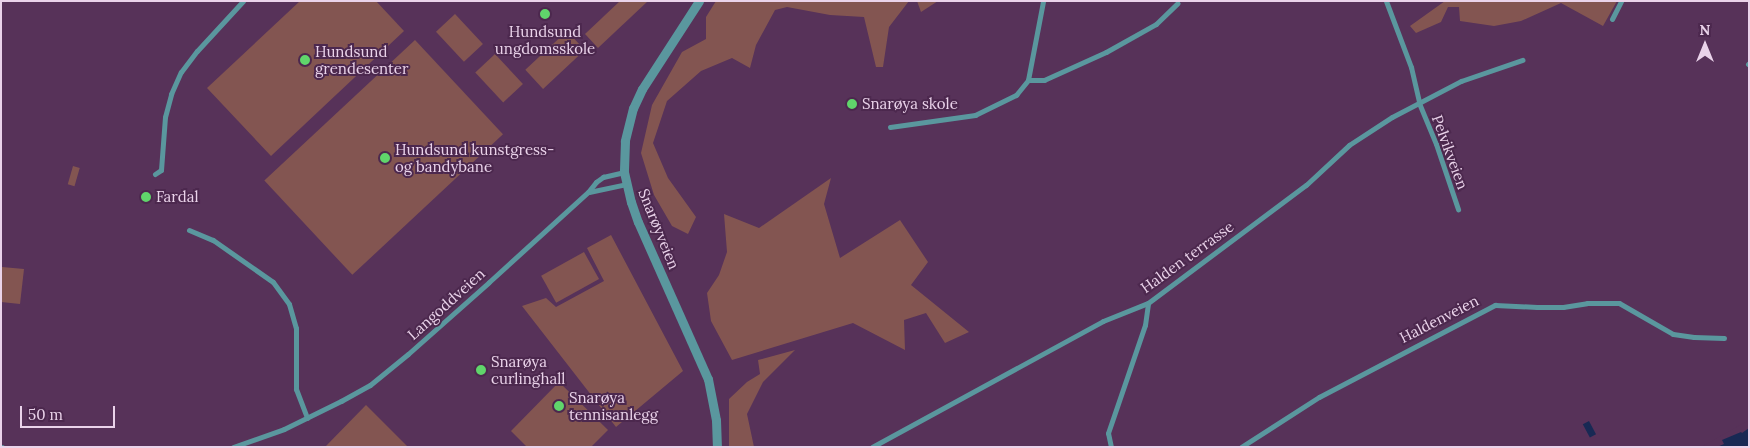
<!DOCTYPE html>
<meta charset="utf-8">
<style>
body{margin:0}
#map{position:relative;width:1750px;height:448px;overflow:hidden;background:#573259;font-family:Lora,serif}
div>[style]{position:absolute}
.green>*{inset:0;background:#835551;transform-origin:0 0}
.water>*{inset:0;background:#182954;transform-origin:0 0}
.pier>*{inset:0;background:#573259}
.minor>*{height:5px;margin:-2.5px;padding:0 2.5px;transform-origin:2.5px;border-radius:2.5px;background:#5a979e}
.tertiary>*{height:9px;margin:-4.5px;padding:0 4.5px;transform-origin:4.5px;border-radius:4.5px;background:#5a979e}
.dots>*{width:14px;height:14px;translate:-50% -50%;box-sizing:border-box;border:2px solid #4c284e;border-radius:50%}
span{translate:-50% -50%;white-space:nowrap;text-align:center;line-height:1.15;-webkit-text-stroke:4px #4c284e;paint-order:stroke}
.poi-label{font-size:15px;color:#ead3ea}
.left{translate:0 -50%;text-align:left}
.street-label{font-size:15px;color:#ead3ea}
.frame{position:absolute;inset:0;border:2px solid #ead3ea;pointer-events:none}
.north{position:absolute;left:1680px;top:20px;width:50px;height:50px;-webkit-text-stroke:4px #4c284e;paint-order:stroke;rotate:0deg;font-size:14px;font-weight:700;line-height:20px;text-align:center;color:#ead3ea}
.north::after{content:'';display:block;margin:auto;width:18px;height:22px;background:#ead3ea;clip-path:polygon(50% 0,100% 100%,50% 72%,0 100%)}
.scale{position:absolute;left:20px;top:406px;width:95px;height:22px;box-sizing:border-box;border:2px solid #ead3ea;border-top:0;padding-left:6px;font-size:15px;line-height:18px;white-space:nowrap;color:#ead3ea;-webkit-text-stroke:4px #4c284e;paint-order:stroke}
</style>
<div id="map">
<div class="green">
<div style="clip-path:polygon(300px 1px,376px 1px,404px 31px,271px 156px,207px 88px)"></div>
<div style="clip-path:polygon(620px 1px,648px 1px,598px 48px,585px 34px)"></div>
<div style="clip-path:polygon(716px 1px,909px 1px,889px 27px,883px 67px,876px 67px,864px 17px,830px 15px,787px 7px,775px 10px,756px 45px,750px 68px,732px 58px,701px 71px,667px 101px,653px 143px,668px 178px,696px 217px,688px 234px,672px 226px,654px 195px,641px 153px,652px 105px,682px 52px,706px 39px,706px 17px)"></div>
<div style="clip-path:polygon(917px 1px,938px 1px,921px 12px)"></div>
<div style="clip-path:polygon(1445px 1px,1617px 1px,1603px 26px,1561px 3px,1521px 21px,1494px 26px,1460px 21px,1459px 7px,1448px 7px,1441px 22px,1416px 33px,1410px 26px)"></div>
<div style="left:455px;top:14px;width:41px;height:26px;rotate:47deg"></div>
<div style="left:567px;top:31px;width:26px;height:57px;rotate:47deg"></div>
<div style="left:415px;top:40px;width:129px;height:206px;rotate:47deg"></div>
<div style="left:495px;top:54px;width:41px;height:27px;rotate:47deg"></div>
<div style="left:73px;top:166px;width:7px;height:19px;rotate:16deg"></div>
<div style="clip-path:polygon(831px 178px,824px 204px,840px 258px,900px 220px,928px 262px,911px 285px,969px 332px,945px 343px,926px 313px,904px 320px,905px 350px,853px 323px,732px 360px,711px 321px,707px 293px,719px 275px,727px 252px,724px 214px,759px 228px)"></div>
<div style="clip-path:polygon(611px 235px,683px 371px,616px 427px,522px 306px,546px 298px,556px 307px,604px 281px,587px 248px)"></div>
<div style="left:584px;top:252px;width:31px;height:49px;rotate:61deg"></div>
<div style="clip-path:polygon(2px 267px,24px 269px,20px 304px,1px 302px)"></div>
<div style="clip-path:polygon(795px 350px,763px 382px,747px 414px,754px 447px,729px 447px,729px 399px,747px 382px,760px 374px,758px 360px)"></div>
<div style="clip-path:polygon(559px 382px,608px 430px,591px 447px,527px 447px,511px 431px)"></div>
<div style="clip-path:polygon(366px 405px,408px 447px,325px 447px)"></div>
</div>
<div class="water">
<div style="left:1589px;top:421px;width:15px;height:7px;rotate:62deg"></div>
<div style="clip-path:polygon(1749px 422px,1749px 447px,1704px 447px)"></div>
</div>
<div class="pier">
<div style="clip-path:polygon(1749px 420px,1749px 428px,1742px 433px,1741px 432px,1722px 440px,1724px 444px,1717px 447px,1701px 447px)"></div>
</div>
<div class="minor">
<div style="left:1386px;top:1px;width:71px;rotate:69.3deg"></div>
<div style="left:1411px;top:67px;width:37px;rotate:77deg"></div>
<div style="left:1419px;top:103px;width:44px;rotate:67.5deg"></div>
<div style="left:1436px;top:144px;width:69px;rotate:71.3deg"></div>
<div style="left:1612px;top:19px;width:20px;rotate:-63deg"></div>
<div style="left:1748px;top:64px;width:1px;rotate:-45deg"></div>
<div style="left:1028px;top:80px;width:16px"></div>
<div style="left:1044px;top:80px;width:68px;rotate:-24.3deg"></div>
<div style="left:1106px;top:52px;width:57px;rotate:-29.2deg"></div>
<div style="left:1156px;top:24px;width:30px;rotate:-44deg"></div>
<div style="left:890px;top:127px;width:86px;rotate:-8deg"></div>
<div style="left:975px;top:115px;width:46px;rotate:-26deg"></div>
<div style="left:1016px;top:95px;width:19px;rotate:-51deg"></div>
<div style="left:1028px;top:80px;width:80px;rotate:-79.2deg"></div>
<div style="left:155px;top:174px;width:7px;rotate:-34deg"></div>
<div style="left:161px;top:170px;width:53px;rotate:-85.7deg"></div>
<div style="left:165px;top:117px;width:24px;rotate:-75deg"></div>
<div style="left:171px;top:94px;width:24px;rotate:-66deg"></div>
<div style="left:181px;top:72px;width:26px;rotate:-53deg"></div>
<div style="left:197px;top:51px;width:68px;rotate:-47.4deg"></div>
<div style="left:589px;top:192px;width:38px;rotate:-12deg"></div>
<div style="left:189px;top:230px;width:26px;rotate:23deg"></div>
<div style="left:213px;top:240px;width:73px;rotate:35deg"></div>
<div style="left:273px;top:282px;width:27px;rotate:54deg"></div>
<div style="left:289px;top:304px;width:25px;rotate:74deg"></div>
<div style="left:296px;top:328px;width:61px;rotate:90deg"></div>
<div style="left:296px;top:389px;width:31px;rotate:69deg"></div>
<div style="left:1px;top:447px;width:1px"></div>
<div style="left:233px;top:447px;width:54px;rotate:-19.4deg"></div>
<div style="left:284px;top:429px;width:64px;rotate:-26.2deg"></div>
<div style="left:341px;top:401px;width:33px;rotate:-29deg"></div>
<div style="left:370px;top:385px;width:49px;rotate:-39.2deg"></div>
<div style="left:408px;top:354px;width:108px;rotate:-41.6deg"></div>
<div style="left:489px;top:282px;width:134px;rotate:-42.3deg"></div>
<div style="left:588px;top:192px;width:13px;rotate:-51deg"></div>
<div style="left:596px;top:182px;width:9px;rotate:-36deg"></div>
<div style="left:603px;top:177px;width:22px;rotate:-13deg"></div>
<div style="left:872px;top:447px;width:263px;rotate:-28.6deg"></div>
<div style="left:1103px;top:321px;width:48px;rotate:-21.8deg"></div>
<div style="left:1148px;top:303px;width:197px;rotate:-36.8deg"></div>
<div style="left:1306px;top:185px;width:59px;rotate:-42.9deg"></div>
<div style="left:1349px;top:145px;width:51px;rotate:-33.1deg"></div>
<div style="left:1392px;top:117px;width:78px;rotate:-27.6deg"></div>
<div style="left:1461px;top:81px;width:65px;rotate:-19deg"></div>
<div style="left:1111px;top:447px;width:14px;rotate:-102deg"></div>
<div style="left:1108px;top:433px;width:114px;rotate:-71.1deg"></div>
<div style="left:1145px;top:325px;width:22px;rotate:-82deg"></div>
<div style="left:1241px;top:447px;width:93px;rotate:-32.7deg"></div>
<div style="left:1319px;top:397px;width:199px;rotate:-27.6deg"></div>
<div style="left:1495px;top:305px;width:42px;rotate:2.7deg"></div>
<div style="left:1537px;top:307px;width:26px"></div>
<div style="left:1563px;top:307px;width:24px;rotate:-9deg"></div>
<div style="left:1587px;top:303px;width:32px"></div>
<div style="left:1619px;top:303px;width:62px;rotate:29.9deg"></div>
<div style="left:1673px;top:334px;width:21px;rotate:8deg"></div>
<div style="left:1694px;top:337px;width:30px;rotate:2deg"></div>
</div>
<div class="tertiary">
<div style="left:699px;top:1px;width:105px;rotate:122.9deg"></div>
<div style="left:642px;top:89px;width:21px;rotate:115deg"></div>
<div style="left:633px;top:108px;width:34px;rotate:104deg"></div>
<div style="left:625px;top:141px;width:31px;rotate:92deg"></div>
<div style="left:624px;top:172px;width:31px;rotate:77deg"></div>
<div style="left:631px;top:202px;width:21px;rotate:71deg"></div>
<div style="left:638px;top:222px;width:172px;rotate:66deg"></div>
<div style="left:708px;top:379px;width:42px;rotate:79deg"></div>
<div style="left:716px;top:420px;width:27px;rotate:88deg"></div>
</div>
<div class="dots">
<div style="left:545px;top:14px;background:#60d56b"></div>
<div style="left:305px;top:60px;background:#60d56b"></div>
<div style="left:852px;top:104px;background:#60d56b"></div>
<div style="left:385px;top:158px;background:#60d56b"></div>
<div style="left:146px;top:197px;background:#60d56b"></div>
<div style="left:481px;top:370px;background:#60d56b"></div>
<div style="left:559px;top:406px;background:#60d56b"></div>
</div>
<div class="poi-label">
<span style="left:545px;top:40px">Hundsund<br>ungdomsskole</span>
<span class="left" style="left:315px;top:60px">Hundsund<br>grendesenter</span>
<span class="left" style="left:862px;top:104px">Snarøya skole</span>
<span class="left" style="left:395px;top:158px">Hundsund kunstgress-<br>og bandybane</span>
<span class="left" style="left:156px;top:197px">Fardal</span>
<span class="left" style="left:491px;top:370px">Snarøya<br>curlinghall</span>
<span class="left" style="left:569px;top:406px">Snarøya<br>tennisanlegg</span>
</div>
<div class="street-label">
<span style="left:1450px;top:152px;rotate:70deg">Pelvikveien</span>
<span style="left:659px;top:229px;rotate:68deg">Snarøyveien</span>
<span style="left:1187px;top:257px;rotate:-36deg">Halden terrasse</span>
<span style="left:446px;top:304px;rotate:-42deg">Langoddveien</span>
<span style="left:1439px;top:319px;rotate:-27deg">Haldenveien</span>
</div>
<div class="frame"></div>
<div class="north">N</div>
<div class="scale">50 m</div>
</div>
